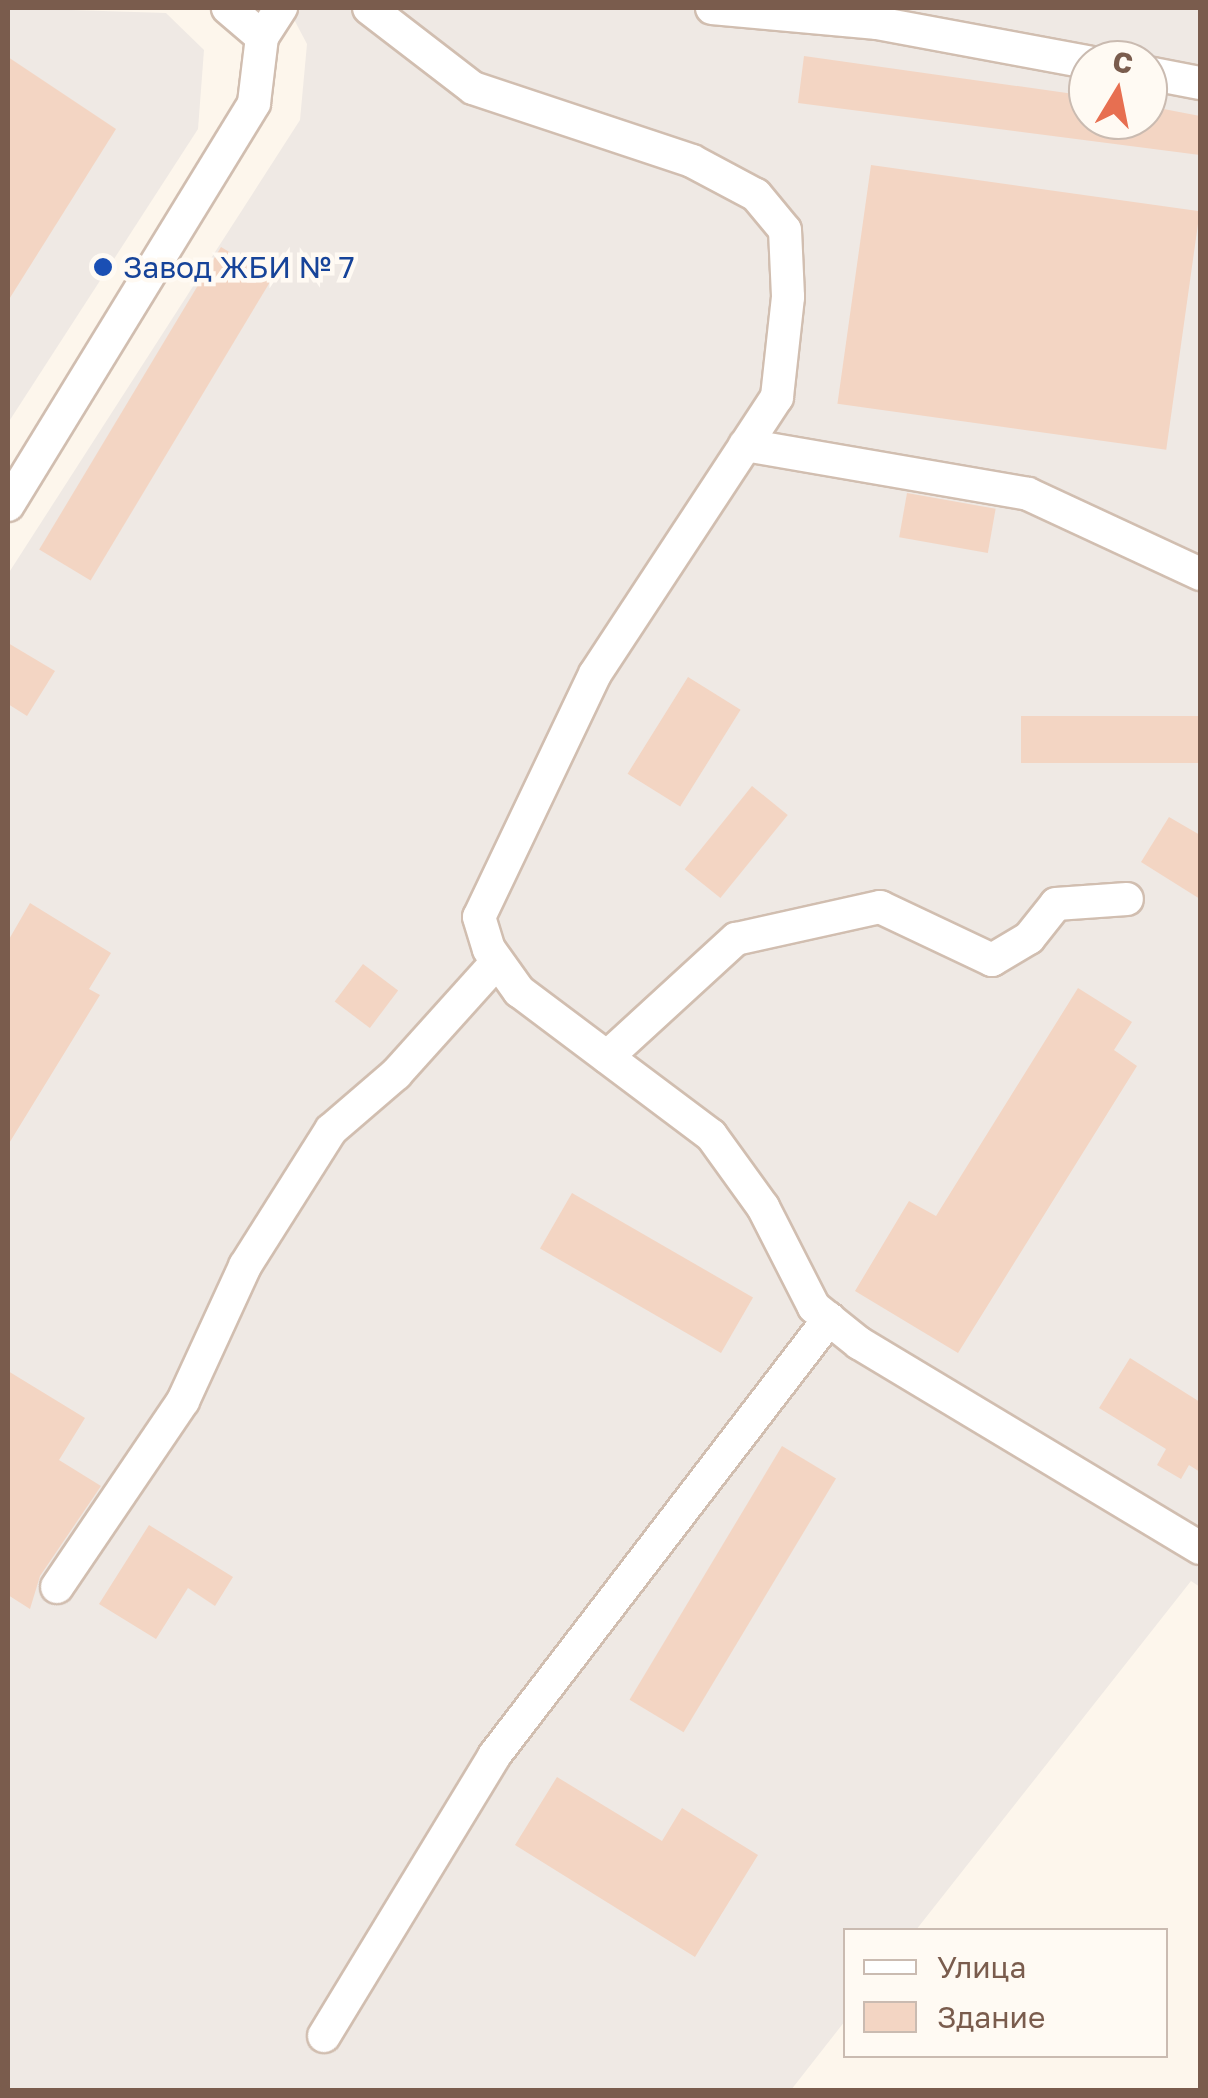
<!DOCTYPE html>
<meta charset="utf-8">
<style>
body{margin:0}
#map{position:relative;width:1208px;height:2098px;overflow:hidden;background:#fdf6ec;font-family:"Golos Text",sans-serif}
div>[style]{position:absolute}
.industrial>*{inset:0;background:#efe9e4}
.building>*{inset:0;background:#f3d5c3;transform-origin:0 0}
.roads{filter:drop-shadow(2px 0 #d1beb0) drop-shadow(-2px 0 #d1beb0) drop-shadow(0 2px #d1beb0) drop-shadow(0 -2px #d1beb0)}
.minor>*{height:32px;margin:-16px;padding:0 16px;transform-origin:16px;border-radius:16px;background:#fff}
.dots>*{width:28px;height:28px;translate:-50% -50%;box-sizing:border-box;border:5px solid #fffaf3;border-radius:50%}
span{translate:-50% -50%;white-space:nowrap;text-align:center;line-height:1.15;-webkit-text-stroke:9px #fffaf3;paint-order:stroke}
.transit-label{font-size:30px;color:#164399}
.left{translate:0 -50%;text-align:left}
.frame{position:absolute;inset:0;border:10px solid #7a5c4d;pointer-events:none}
.legend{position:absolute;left:843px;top:1928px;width:325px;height:130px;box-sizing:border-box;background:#fffaf3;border:2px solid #cabbb1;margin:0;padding:12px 18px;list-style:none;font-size:30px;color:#7a5c4d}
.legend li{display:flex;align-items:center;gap:20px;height:50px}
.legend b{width:50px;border:2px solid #cabbb1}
.north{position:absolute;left:1068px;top:40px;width:100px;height:100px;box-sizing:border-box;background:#fffaf3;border:2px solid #cabbb1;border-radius:50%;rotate:10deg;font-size:28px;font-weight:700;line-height:40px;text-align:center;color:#7a5c4d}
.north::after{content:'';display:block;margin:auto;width:35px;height:45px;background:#e76f51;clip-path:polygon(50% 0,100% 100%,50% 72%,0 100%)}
</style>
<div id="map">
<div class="industrial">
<div style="clip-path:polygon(8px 8px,166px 13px,204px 50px,198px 129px,8px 423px)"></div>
<div style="clip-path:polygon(evenodd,288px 8px,1200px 8px,1200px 1587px,1191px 1581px,916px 1930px,846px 1930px,845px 2021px,791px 2090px,8px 2090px,8px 574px,300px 120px,307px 44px,288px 8px,1088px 60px,1148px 60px,1148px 120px,1088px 120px,1088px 60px)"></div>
</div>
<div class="building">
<div style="clip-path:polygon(804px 56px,1088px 96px,1088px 120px,1148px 120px,1148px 106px,1200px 116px,1200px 155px,798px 103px)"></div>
<div style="clip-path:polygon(8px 57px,116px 129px,8px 301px)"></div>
<div style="left:871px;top:165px;width:332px;height:241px;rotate:8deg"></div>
<div style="left:221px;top:247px;width:60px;height:353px;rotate:31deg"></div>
<div style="left:907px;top:493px;width:90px;height:45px;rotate:10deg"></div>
<div style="clip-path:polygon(8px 643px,55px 671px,27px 716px,8px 704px)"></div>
<div style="left:688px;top:677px;width:62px;height:114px;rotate:32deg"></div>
<div style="left:1200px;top:716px;width:47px;height:179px;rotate:90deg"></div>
<div style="left:752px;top:786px;width:46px;height:107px;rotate:39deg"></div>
<div style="clip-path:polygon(1169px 817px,1200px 835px,1200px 899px,1141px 862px)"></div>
<div style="clip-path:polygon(30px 903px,111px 953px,89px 989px,100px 995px,8px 1145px,8px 941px)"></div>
<div style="left:363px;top:964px;width:44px;height:47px;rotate:37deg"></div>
<div style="clip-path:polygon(1078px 988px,1132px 1022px,1114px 1050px,1137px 1066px,958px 1353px,855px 1291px,909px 1201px,936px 1216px)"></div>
<div style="left:572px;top:1193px;width:209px;height:64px;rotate:30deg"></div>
<div style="clip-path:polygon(1130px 1358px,1200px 1402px,1200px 1472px,1189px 1465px,1181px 1479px,1157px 1465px,1166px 1449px,1099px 1408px)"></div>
<div style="clip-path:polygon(8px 1371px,85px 1418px,59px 1460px,101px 1486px,40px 1576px,30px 1609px,8px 1595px)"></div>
<div style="left:782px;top:1446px;width:63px;height:296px;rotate:31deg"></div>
<div style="clip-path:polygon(149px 1525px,233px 1577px,215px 1606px,188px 1588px,156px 1639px,99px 1604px)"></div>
<div style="clip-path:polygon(557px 1777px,662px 1841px,682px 1808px,758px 1855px,695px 1957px,515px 1845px)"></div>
</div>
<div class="roads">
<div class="minor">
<div style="left:369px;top:8px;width:131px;rotate:37.6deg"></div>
<div style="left:473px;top:88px;width:231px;rotate:18.4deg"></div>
<div style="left:692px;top:161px;width:72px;rotate:28deg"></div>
<div style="left:756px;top:195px;width:45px;rotate:50.4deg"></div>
<div style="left:785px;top:230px;width:67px;rotate:87.4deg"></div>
<div style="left:788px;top:297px;width:101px;rotate:96.3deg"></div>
<div style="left:777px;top:397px;width:331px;rotate:123.3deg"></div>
<div style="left:595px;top:674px;width:269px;rotate:115.5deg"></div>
<div style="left:479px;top:917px;width:34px;rotate:73deg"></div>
<div style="left:489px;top:949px;width:52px;rotate:54.5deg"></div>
<div style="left:519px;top:991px;width:240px;rotate:36.9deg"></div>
<div style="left:711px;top:1135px;width:89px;rotate:54.2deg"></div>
<div style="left:763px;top:1207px;width:112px;rotate:63deg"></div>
<div style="left:814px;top:1307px;width:58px;rotate:38.7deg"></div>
<div style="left:859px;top:1343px;width:398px;rotate:31deg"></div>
<div style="left:712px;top:8px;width:166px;rotate:5.2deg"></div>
<div style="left:877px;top:23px;width:215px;rotate:10.5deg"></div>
<div style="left:262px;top:37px;width:35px;rotate:-57deg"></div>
<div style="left:1148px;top:73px;width:53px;rotate:10.9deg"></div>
<div style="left:745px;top:445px;width:287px;rotate:9.8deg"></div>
<div style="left:1028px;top:494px;width:190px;rotate:24.9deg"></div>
<div style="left:8px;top:505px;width:471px;rotate:-58.5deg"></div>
<div style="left:254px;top:103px;width:66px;rotate:-83.1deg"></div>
<div style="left:262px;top:37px;width:45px;rotate:-139.5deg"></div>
<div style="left:607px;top:1057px;width:175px;rotate:-42.5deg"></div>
<div style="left:736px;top:939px;width:148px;rotate:-12.5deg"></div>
<div style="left:880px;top:907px;width:124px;rotate:25.3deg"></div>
<div style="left:992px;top:960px;width:43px;rotate:-30.7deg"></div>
<div style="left:1029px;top:938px;width:43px;rotate:-51.5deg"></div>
<div style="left:1056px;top:904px;width:71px;rotate:-4deg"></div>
<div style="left:57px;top:1587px;width:225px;rotate:-55.9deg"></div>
<div style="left:183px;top:1401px;width:149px;rotate:-65.3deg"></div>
<div style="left:245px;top:1266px;width:161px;rotate:-57.7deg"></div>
<div style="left:331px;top:1130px;width:86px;rotate:-40.7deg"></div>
<div style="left:396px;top:1074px;width:151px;rotate:-48deg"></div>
<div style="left:324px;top:2036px;width:328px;rotate:-58.7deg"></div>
<div style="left:494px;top:1756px;width:551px;rotate:-52.53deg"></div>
</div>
</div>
<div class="dots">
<div style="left:103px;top:267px;background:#1a4fb4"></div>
</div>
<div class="transit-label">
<span class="left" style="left:123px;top:267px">Завод ЖБИ № 7</span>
</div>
<div class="frame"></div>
<ul class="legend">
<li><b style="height:12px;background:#fff"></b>Улица</li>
<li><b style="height:28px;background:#f3d5c3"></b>Здание</li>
</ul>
<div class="north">С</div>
</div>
